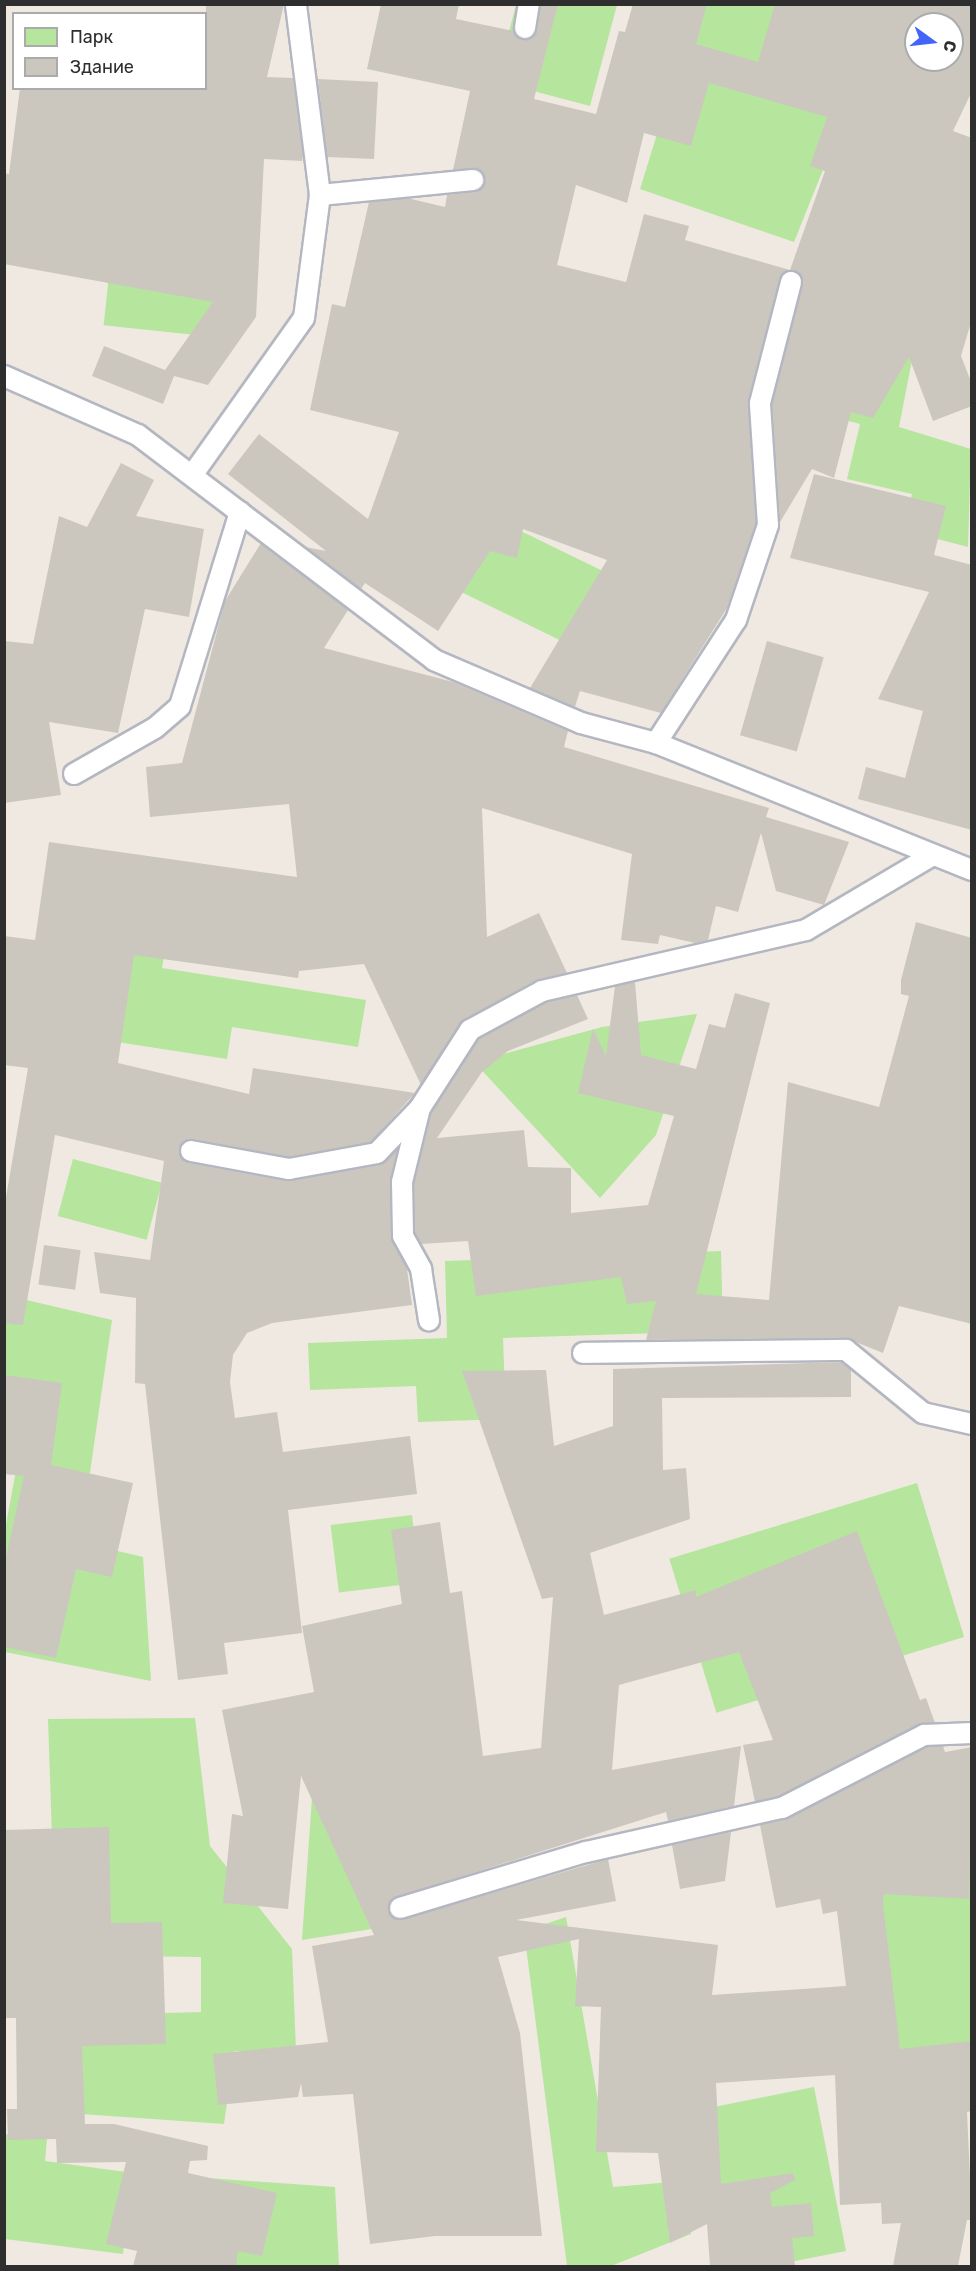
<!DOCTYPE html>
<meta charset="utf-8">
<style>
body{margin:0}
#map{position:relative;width:976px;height:2271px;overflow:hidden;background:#efe9e1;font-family:Rubik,sans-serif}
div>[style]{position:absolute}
.green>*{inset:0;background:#b6e59e;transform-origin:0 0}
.building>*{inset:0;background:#cbc7bf;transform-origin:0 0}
.roads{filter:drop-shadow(2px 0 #b4b7c1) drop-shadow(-2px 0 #b4b7c1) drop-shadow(0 2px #b4b7c1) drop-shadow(0 -2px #b4b7c1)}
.lane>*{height:20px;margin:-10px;padding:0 10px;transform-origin:10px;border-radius:10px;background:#fff}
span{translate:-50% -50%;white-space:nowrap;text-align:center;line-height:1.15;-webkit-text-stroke:5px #fff;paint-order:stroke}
.frame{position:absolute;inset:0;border:6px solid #2e2e2e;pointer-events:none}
.legend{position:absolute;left:12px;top:12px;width:195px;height:78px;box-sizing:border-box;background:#fff;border:2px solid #ababab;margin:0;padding:8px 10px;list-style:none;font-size:18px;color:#2e2e2e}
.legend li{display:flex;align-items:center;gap:12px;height:30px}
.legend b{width:30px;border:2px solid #ababab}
.north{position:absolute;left:904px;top:12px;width:60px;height:60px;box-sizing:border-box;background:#fff;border:2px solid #ababab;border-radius:50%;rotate:105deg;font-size:16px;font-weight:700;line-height:24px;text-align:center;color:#2e2e2e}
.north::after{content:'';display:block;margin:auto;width:21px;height:27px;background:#4264fb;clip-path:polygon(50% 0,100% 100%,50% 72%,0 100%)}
</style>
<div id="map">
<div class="green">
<div style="clip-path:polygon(516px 5px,617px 5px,590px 106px,496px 81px)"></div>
<div style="clip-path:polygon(697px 5px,797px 5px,843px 120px,794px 242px,640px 189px)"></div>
<div style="left:118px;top:189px;width:112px;height:137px;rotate:6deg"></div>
<div style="clip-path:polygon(914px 350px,899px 427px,971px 449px,968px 547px,903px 530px,912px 494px,847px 479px,860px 424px,808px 410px)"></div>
<div style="left:447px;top:495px;width:204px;height:81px;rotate:26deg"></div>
<div style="clip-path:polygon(65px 911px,169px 927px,162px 968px,366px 1000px,358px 1047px,232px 1027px,227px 1059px,46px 1031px)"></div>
<div style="clip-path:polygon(697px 1014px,656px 1135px,600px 1198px,474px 1062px,602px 1027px)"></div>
<div style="left:73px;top:1159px;width:92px;height:59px;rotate:15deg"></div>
<div style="clip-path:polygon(721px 1251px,723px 1331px,503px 1338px,506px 1419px,418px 1422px,416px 1386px,310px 1390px,308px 1343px,447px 1338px,445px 1261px)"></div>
<div style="clip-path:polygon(5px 1295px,112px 1320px,80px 1542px,143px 1557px,151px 1681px,5px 1652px,5px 1530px,17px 1465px,5px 1462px)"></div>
<div style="left:917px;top:1483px;width:161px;height:259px;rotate:73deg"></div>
<div style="left:412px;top:1515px;width:68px;height:82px;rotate:83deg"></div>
<div style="clip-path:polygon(195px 1718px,210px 1846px,292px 1949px,296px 2051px,234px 2051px,224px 2124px,67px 2113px,65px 2016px,201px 2012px,201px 1957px,56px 1955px,48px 1719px)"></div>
<div style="clip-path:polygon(316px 1741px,397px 1925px,302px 1940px)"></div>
<div style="clip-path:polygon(971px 1807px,971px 2052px,883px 2071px,833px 1838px)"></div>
<div style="clip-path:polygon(566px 1917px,613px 2187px,683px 2181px,691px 2234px,611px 2266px,567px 2266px,524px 1931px)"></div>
<div style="clip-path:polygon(814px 2087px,846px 2251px,775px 2265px,724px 2237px,699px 2110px)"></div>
<div style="clip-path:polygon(5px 2134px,47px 2139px,45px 2161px,133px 2173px,123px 2254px,5px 2239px)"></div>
<div style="clip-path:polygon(207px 2178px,335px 2187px,339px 2266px,205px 2266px)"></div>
</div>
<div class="building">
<div style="clip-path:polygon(206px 4px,284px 4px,267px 77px,293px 78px,303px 156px,302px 161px,264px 159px,256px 317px,208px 385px,174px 376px,163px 404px,92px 376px,104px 346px,165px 370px,213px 302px,4px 264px,4px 173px,9px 174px,20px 88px,206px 88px)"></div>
<div style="clip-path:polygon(evenodd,381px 4px,459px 4px,456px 19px,514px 31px,524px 40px,535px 35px,541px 4px,558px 4px,534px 99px,596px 114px,619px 31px,625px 32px,633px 4px,707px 4px,696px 44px,758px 62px,775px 4px,972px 4px,972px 91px,953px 131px,972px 138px,972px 319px,961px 356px,972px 384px,972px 406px,933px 421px,909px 357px,873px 418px,851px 412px,834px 478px,812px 469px,780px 522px,772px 404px,803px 284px,799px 273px,783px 273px,748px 400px,756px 523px,727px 608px,661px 713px,580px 691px,575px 707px,530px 688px,607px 560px,523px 529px,517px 558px,490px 551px,438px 631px,365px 583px,361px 589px,305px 547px,326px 551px,228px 474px,259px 434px,368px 519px,399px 432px,310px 410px,332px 304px,345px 307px,369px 202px,407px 198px,445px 207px,447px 195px,475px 192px,484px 184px,478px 169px,453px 170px,470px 91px,367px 69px,381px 4px,916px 24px,952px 24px,952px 60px,916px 60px,916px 24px,381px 4px,709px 83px,827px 117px,810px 166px,825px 171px,790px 270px,685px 240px,689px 226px,644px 214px,626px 282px,557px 265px,576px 185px,627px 203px,644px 133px,691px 146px,709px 83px)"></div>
<div style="clip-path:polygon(318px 79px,378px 82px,374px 159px,327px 157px)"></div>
<div style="clip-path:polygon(121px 463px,154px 480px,136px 516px,204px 529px,189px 617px,145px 609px,118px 733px,49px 722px,61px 795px,4px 803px,4px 641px,33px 644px,59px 516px,87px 527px)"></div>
<div style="clip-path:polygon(814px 474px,946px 506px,934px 555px,972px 565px,972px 830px,858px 799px,866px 767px,905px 778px,923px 711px,878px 699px,929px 592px,790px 558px)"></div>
<div style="clip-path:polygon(261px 543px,348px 610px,324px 648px,453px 682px,568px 731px,564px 747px,769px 808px,766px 817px,849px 842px,824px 905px,776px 891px,761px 833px,738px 912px,716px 906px,708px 940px,695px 943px,660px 935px,658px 944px,621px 940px,632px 854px,482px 808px,487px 937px,539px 913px,567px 973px,536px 980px,464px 1020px,421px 1085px,364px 964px,299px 971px,298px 978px,134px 955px,118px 1063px,249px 1094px,253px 1068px,415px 1093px,371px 1142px,289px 1157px,193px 1139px,179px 1148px,189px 1163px,287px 1181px,379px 1165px,398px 1149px,390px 1182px,391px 1236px,407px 1269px,412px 1305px,272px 1323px,247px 1333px,233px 1355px,230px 1382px,235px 1418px,277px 1412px,283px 1452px,410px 1436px,417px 1494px,288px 1510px,302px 1633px,224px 1643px,228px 1674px,178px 1680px,145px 1384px,135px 1383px,136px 1298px,100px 1293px,94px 1252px,150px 1260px,164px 1161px,55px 1135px,23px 1325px,4px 1323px,4px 1209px,28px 1068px,4px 1065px,4px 936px,35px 940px,49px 842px,297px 877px,289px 804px,150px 817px,146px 767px,182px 763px,225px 601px)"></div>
<div style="left:767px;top:641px;width:59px;height:98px;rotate:16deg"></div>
<div style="clip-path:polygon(916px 922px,972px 938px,972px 1324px,899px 1306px,883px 1353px,846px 1338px,646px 1340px,656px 1301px,627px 1304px,621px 1277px,476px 1296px,468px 1241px,421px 1244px,415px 1233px,414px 1183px,431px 1113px,478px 1039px,546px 1002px,577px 995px,588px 1019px,508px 1051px,482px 1072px,437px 1138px,524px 1130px,528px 1167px,571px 1168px,571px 1213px,648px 1205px,674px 1116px,578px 1093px,593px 1029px,606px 1056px,615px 986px,635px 982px,641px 1055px,696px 1069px,709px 1024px,725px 1028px,735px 993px,770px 1003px,696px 1294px,769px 1300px,788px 1082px,879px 1107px,909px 996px,901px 994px,901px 980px)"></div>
<div style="left:44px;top:1245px;width:37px;height:40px;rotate:8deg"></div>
<div style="clip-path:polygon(842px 1362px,851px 1369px,851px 1397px,662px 1398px,663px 1470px,686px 1468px,690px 1519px,590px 1553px,604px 1615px,696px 1590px,696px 1597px,857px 1531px,920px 1700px,926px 1698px,935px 1723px,919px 1724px,778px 1797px,755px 1802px,743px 1745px,773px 1740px,739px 1652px,619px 1685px,612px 1770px,741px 1746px,734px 1806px,668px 1821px,666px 1812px,397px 1897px,388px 1911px,403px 1919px,608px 1859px,616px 1901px,516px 1920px,718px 1945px,712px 1995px,846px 1986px,837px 1911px,823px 1914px,820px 1899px,776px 1908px,760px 1825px,787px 1819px,927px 1747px,943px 1746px,945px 1752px,972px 1747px,969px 1899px,884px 1894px,883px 1904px,900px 2049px,972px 2041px,972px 2111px,967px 2112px,972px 2220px,967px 2220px,958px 2266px,893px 2266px,901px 2223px,882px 2224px,881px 2203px,840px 2205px,835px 2075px,716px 2083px,721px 2184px,793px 2173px,795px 2180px,770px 2193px,772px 2207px,811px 2203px,814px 2236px,792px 2238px,795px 2266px,710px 2266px,707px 2224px,670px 2243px,658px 2153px,596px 2152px,601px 2007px,575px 2006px,579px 1939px,498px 1957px,520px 2033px,542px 2236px,435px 2236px,370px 2244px,353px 2094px,303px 2097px,301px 2083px,298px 2097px,218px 2105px,213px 2054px,328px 2042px,312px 1946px,374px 1935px,301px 1776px,288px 1909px,223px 1903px,232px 1814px,243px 1816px,222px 1710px,314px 1692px,302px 1626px,402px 1604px,391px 1530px,440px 1522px,450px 1593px,462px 1591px,483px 1756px,541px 1748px,553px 1597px,542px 1599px,462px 1371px,546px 1370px,554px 1446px,613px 1426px,613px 1369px)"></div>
<div style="clip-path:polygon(4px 1375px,62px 1383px,51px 1465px,133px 1483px,112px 1577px,76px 1569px,56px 1658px,4px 1647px,4px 1566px,24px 1476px,4px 1474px)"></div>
<div style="clip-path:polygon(109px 1827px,111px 1923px,162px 1922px,166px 2044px,82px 2046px,85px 2124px,114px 2124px,208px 2146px,207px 2160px,190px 2161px,188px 2173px,277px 2193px,262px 2256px,238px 2251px,236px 2266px,133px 2266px,137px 2251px,106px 2244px,126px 2162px,57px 2163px,56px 2139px,8px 2140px,7px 2109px,17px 2109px,16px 2018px,4px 2018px,4px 1830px)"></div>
<div style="clip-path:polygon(731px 1832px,725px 1881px,680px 1889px,672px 1845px)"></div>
</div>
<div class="roads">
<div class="lane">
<div style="left:525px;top:28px;width:24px;rotate:-81deg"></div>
<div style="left:320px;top:195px;width:154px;rotate:-5.6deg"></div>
<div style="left:4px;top:376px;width:146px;rotate:23.8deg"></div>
<div style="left:138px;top:435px;width:372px;rotate:37.2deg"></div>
<div style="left:434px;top:660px;width:160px;rotate:23.2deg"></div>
<div style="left:581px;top:723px;width:78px;rotate:14.9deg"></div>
<div style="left:656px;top:743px;width:341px;rotate:21.9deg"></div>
<div style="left:193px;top:474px;width:191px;rotate:-54.6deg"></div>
<div style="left:304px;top:318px;width:124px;rotate:-82.6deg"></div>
<div style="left:320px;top:195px;width:193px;rotate:-97.2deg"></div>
<div style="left:656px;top:743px;width:147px;rotate:-57deg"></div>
<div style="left:736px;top:620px;width:100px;rotate:-71.4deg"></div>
<div style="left:768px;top:525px;width:122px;rotate:-93.8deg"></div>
<div style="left:760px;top:403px;width:125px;rotate:-75.6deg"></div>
<div style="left:74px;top:774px;width:93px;rotate:-29.6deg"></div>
<div style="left:155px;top:728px;width:33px;rotate:-41deg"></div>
<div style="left:180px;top:706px;width:203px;rotate:-72.8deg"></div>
<div style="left:420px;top:1108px;width:76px;rotate:103.7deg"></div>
<div style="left:402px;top:1182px;width:54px;rotate:88.9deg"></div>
<div style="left:403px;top:1236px;width:38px;rotate:61deg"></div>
<div style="left:421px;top:1269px;width:52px;rotate:81.1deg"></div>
<div style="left:191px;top:1151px;width:100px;rotate:10.4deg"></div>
<div style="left:289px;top:1169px;width:89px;rotate:-10.3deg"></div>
<div style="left:377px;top:1153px;width:62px;rotate:-46.3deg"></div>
<div style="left:420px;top:1108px;width:93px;rotate:-57.3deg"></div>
<div style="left:470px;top:1030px;width:82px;rotate:-28.4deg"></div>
<div style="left:542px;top:991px;width:271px;rotate:-13deg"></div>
<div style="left:806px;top:930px;width:145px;rotate:-30.6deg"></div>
<div style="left:583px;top:1353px;width:263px;rotate:-0.7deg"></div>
<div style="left:846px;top:1350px;width:99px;rotate:39.3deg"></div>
<div style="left:923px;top:1413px;width:50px;rotate:12.7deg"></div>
<div style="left:400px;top:1908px;width:194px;rotate:-16.8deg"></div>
<div style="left:586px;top:1852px;width:201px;rotate:-12.7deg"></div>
<div style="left:782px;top:1808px;width:160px;rotate:-27.2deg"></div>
<div style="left:924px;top:1735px;width:48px;rotate:-2.4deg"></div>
</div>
</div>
<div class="frame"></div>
<ul class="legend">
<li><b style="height:16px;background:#b6e59e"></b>Парк</li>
<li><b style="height:16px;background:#cbc7bf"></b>Здание</li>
</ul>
<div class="north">С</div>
</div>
